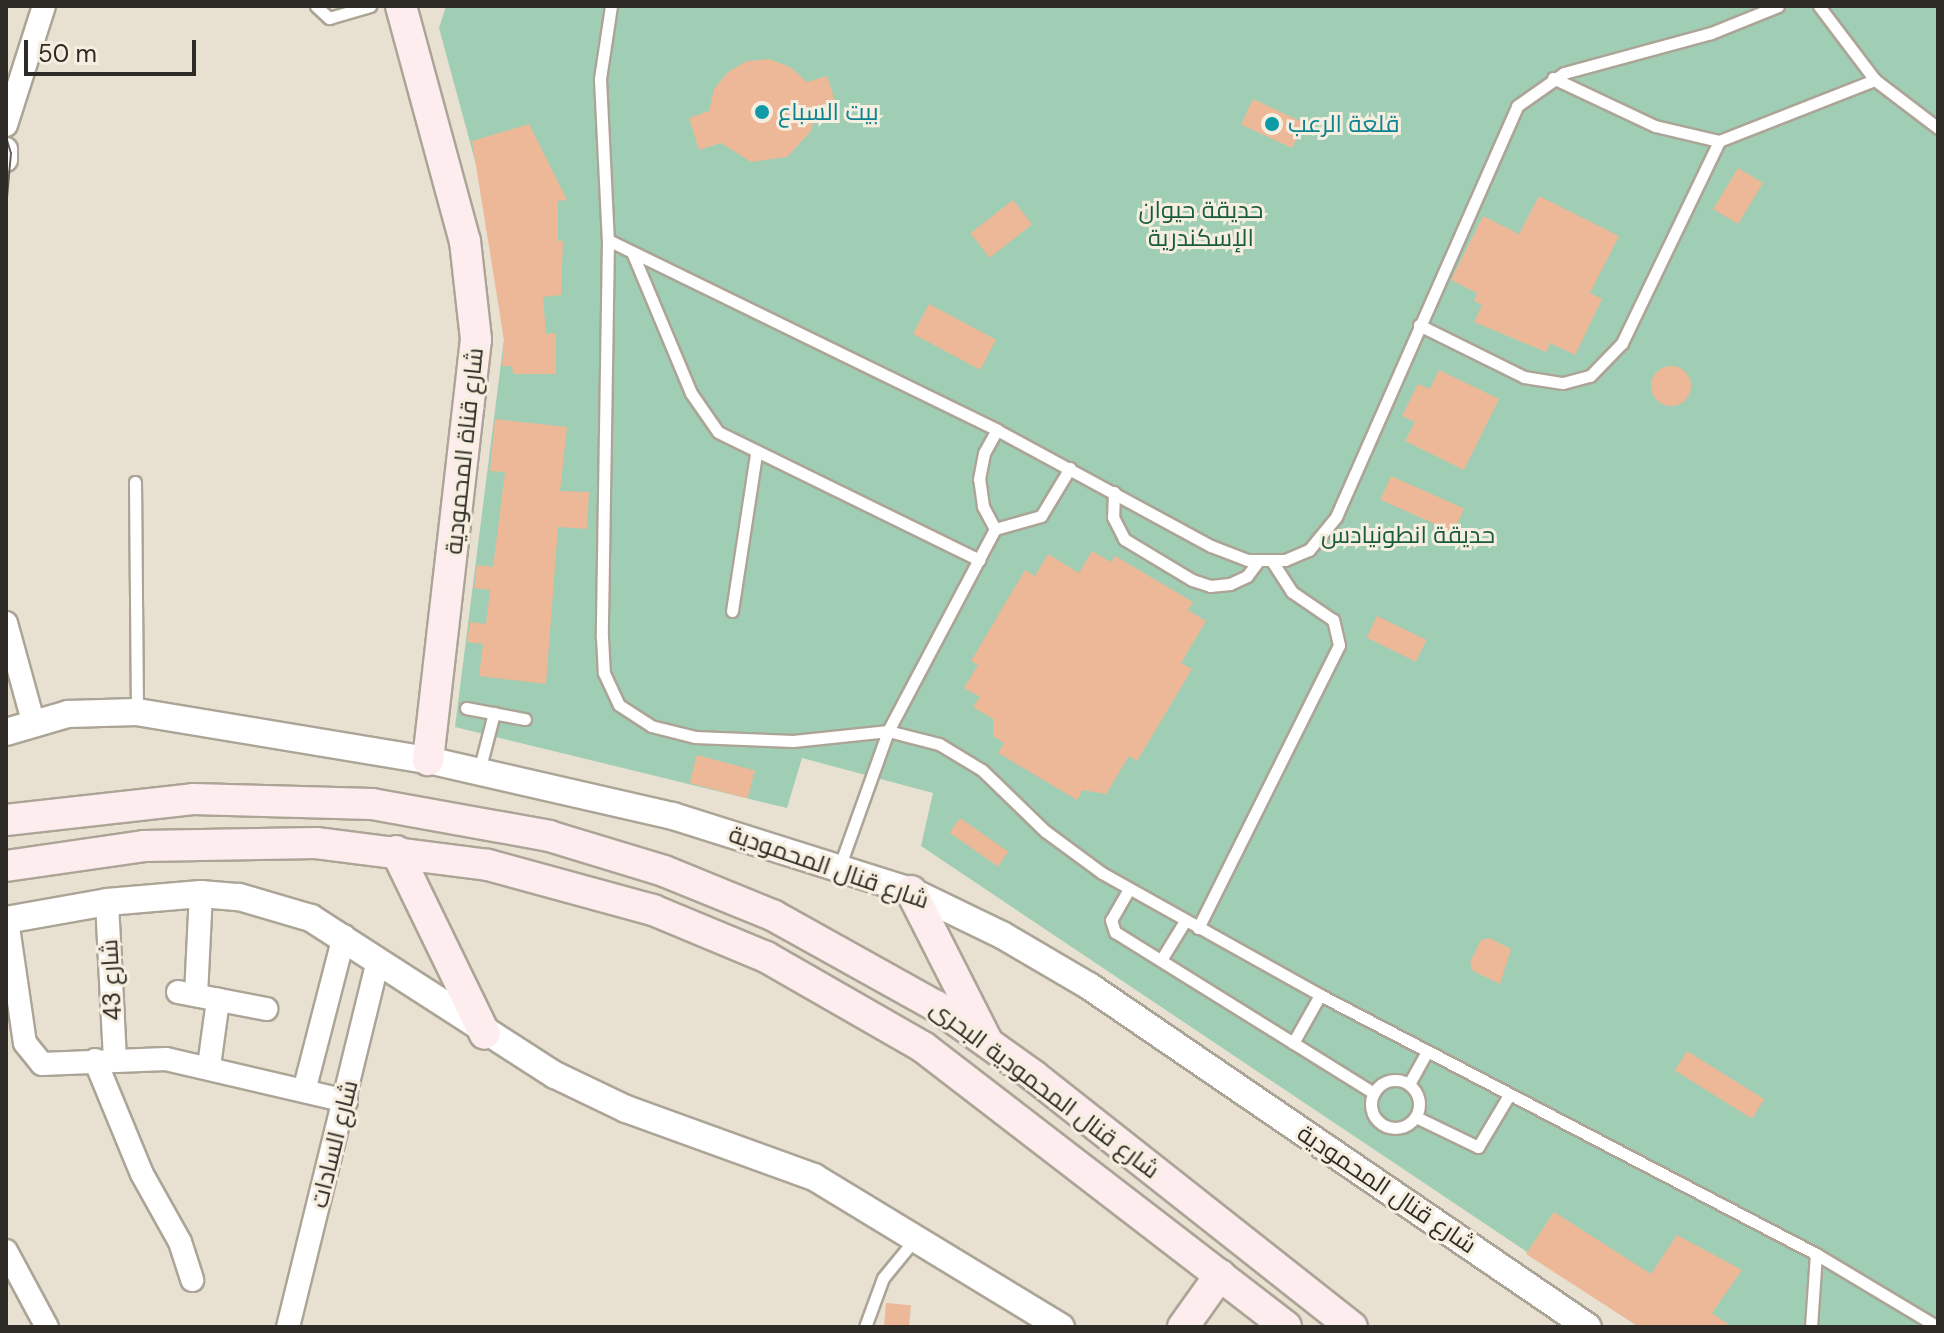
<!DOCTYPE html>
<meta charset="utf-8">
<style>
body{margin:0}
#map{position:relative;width:1944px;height:1333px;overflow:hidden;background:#e8e1d2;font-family:"DM Sans",Cairo,sans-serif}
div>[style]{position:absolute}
.green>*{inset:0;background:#9fceb4}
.building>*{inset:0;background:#ecb898;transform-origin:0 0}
.round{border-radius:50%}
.roads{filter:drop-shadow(2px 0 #aca597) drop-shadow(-2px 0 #aca597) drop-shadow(0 2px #aca597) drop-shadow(0 -2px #aca597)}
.service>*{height:11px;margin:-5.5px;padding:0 5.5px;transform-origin:5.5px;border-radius:5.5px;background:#fff}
.service>.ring{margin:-5.5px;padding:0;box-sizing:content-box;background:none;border:11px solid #fff;border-radius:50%}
.minor>*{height:22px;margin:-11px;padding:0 11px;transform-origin:11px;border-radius:11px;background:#fff}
.tertiary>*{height:26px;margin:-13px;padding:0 13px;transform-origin:13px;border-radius:13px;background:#fff}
.secondary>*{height:30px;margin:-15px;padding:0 15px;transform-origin:15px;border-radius:15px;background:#feedee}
.tram>*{height:2px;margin:-1px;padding:0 1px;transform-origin:1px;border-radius:1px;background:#66625a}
.dots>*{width:22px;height:22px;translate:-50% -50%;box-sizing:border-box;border:4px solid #f6eedf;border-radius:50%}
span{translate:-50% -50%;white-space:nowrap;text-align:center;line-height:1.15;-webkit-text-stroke:6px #f6eedf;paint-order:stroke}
.culture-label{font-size:24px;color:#0d838f}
.left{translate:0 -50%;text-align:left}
.park-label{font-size:24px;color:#185c3e}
.street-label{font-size:24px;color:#2e2b26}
.frame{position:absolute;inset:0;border:8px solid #2e2b26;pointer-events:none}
.scale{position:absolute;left:24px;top:40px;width:172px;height:36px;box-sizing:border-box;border:4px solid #2e2b26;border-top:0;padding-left:10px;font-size:24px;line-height:28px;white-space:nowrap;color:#2e2b26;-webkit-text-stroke:6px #f6eedf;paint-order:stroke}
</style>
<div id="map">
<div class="green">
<div style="clip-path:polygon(446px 6px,1938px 6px,1938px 1327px,1639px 1327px,921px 846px,933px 793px,802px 758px,787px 808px,455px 727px,504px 339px,483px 190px,439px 28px)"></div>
</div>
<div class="building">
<div style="clip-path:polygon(769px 59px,790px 67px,807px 82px,827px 76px,837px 107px,815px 114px,811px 131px,787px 157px,751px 162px,721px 143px,699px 150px,689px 118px,709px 111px,714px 89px,728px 72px,747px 61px)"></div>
<div style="left:1253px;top:99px;width:56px;height:28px;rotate:25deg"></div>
<div style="clip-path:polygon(529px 124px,567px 200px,558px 201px,558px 241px,563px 241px,561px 295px,543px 297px,546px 334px,556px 333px,556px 374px,513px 374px,512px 366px,502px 366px,504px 340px,472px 141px)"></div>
<div style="left:1738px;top:168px;width:29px;height:48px;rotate:31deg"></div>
<div style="clip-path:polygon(1539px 196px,1619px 236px,1590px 293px,1602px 299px,1575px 355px,1550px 343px,1546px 352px,1474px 322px,1482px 305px,1474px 301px,1477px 293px,1451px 280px,1483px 216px,1519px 234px)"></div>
<div style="left:1013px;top:200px;width:31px;height:54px;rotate:52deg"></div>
<div style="left:929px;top:304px;width:76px;height:34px;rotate:28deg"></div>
<div class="round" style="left:1651px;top:366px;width:40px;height:40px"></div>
<div style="clip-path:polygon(1439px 370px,1499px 399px,1464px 470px,1405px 441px,1415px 422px,1402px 416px,1418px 384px,1430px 389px)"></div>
<div style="clip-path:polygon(495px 419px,567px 427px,560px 491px,589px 492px,587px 529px,558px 527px,546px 684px,479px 676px,483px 644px,467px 642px,470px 622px,486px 624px,490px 590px,474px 588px,477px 565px,493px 567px,505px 472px,490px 471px)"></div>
<div style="left:1391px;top:476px;width:80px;height:26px;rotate:24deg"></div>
<div style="clip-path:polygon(1092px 551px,1111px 562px,1115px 556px,1193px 602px,1188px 610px,1206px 621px,1181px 663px,1192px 669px,1137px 761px,1129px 756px,1106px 794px,1083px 790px,1077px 800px,998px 753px,1004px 743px,993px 736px,993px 719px,973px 707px,980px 697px,964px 688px,978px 665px,971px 661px,1025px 570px,1035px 576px,1048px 554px,1079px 573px)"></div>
<div style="left:1377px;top:616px;width:55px;height:24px;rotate:26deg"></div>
<div style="left:697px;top:755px;width:60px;height:29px;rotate:15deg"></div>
<div style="left:960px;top:818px;width:59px;height:18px;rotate:35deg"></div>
<div style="clip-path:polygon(1489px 938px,1511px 949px,1500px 984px,1473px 971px,1470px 962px,1481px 940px)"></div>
<div style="left:1687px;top:1051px;width:91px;height:23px;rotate:32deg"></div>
<div style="clip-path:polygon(1554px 1212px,1651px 1274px,1677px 1235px,1742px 1270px,1712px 1313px,1732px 1327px,1639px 1327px,1526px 1254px)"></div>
<div style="left:886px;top:1303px;width:25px;height:24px;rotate:5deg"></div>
</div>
<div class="roads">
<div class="service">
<div style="left:316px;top:6px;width:18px;rotate:43deg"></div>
<div style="left:329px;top:18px;width:43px;rotate:-16.3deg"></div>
<div style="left:611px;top:6px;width:74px;rotate:98.6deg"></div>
<div style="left:600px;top:79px;width:161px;rotate:87.2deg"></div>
<div style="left:608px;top:240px;width:397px;rotate:90.9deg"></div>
<div style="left:602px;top:637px;width:36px;rotate:87deg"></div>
<div style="left:604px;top:673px;width:35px;rotate:65deg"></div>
<div style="left:619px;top:705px;width:38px;rotate:33deg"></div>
<div style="left:651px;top:726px;width:45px;rotate:14deg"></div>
<div style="left:695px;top:737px;width:98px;rotate:2.3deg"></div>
<div style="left:793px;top:741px;width:96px;rotate:-6deg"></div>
<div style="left:888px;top:731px;width:53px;rotate:14.3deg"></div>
<div style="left:939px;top:744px;width:50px;rotate:31.2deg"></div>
<div style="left:982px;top:770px;width:88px;rotate:44.1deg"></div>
<div style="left:1045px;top:831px;width:71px;rotate:36.4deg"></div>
<div style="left:1102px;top:873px;width:250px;rotate:29.2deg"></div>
<div style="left:1320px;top:995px;width:560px;rotate:27.57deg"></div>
<div style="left:1816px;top:1254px;width:142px;rotate:30.9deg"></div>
<div style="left:1819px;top:6px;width:93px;rotate:52.9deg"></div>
<div style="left:1875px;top:80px;width:79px;rotate:37.3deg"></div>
<div style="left:1553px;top:78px;width:113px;rotate:25.2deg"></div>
<div style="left:1655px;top:126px;width:66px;rotate:13.2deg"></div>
<div style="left:1719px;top:141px;width:168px;rotate:-21.4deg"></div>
<div style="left:608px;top:240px;width:433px;rotate:26deg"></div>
<div style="left:997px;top:430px;width:243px;rotate:28.5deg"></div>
<div style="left:1211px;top:546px;width:40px;rotate:21deg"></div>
<div style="left:1248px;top:560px;width:37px"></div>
<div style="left:1285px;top:560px;width:26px;rotate:-23deg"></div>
<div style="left:1309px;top:550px;width:43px;rotate:-50.7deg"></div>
<div style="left:1336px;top:517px;width:449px;rotate:-66.2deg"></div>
<div style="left:1517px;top:106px;width:57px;rotate:-35.1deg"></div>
<div style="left:1564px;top:73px;width:152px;rotate:-15.2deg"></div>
<div style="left:1711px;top:33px;width:72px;rotate:-21.9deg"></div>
<div style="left:632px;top:252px;width:153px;rotate:67.3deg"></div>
<div style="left:691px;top:393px;width:47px;rotate:55.3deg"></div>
<div style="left:718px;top:432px;width:291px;rotate:26.1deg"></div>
<div style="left:1419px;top:325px;width:117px;rotate:26.3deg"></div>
<div style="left:1524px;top:377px;width:39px;rotate:9deg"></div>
<div style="left:1563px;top:383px;width:28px;rotate:-15deg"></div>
<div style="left:1590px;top:376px;width:46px;rotate:-45.9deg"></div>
<div style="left:1622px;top:343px;width:224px;rotate:-64.3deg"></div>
<div style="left:135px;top:482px;width:229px;rotate:89.5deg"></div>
<div style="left:1114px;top:492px;width:25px;rotate:92deg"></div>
<div style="left:1113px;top:517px;width:25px;rotate:63deg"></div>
<div style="left:1124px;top:539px;width:79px;rotate:31.1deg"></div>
<div style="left:1192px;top:580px;width:19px;rotate:18deg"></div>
<div style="left:1210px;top:586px;width:20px;rotate:-6deg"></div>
<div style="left:1230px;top:584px;width:19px;rotate:-25deg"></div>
<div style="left:1247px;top:576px;width:20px;rotate:-53deg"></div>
<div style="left:995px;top:529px;width:26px;rotate:-118deg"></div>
<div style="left:983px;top:506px;width:27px;rotate:-98deg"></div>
<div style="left:979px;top:479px;width:26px;rotate:-79deg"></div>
<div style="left:984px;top:453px;width:26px;rotate:-61deg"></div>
<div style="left:995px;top:529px;width:48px;rotate:-15.8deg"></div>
<div style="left:1041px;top:516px;width:56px;rotate:-58.9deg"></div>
<div style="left:732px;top:611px;width:159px;rotate:-81.3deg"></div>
<div style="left:466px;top:708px;width:60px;rotate:10.6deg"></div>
<div style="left:479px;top:771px;width:60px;rotate:-75.5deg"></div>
<div style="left:839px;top:868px;width:145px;rotate:-70.3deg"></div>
<div style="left:888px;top:731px;width:229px;rotate:-62.1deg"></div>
<div style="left:1129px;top:889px;width:36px;rotate:120deg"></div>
<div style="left:1111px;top:920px;width:13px;rotate:72deg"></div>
<div style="left:1115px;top:932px;width:305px;rotate:31.9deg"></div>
<div style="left:1198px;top:928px;width:316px;rotate:-63.5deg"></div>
<div style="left:1339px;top:645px;width:26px;rotate:-103deg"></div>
<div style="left:1333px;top:620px;width:50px;rotate:-145.7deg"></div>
<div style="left:1292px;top:592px;width:37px;rotate:-123deg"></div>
<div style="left:1161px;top:960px;width:46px;rotate:-58.4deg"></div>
<div style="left:1293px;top:1043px;width:55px;rotate:-60.6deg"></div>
<div class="ring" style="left:1371px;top:1080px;width:37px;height:37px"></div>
<div style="left:1409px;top:1084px;width:37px;rotate:-61deg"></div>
<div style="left:1416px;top:1117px;width:69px;rotate:25.8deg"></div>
<div style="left:1478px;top:1147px;width:61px;rotate:-59.2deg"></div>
<div style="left:865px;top:1327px;width:52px;rotate:-69.8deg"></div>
<div style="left:883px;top:1278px;width:50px;rotate:-50.6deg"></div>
<div style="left:1811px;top:1327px;width:73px;rotate:-86.1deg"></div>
</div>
<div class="minor">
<div style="left:6px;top:125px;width:125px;rotate:-72.3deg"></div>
<div style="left:6px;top:149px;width:11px;rotate:90deg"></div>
<div style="left:6px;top:623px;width:102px;rotate:74.6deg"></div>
<div style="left:107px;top:902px;width:156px;rotate:87.1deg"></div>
<div style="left:7px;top:920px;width:124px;rotate:81.7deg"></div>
<div style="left:25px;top:1043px;width:27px;rotate:51deg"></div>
<div style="left:42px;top:1064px;width:124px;rotate:-2.3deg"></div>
<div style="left:166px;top:1059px;width:185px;rotate:13.1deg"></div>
<div style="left:178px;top:992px;width:90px;rotate:10.9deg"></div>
<div style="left:196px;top:995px;width:101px;rotate:-87.2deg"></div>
<div style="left:95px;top:1060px;width:123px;rotate:67.6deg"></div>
<div style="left:142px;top:1174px;width:78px;rotate:60.8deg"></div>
<div style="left:180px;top:1242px;width:40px;rotate:72deg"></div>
<div style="left:209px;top:1066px;width:67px;rotate:-82.2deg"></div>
<div style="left:304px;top:1091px;width:160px;rotate:-75.5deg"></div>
<div style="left:6px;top:1251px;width:86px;rotate:61.7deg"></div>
<div style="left:288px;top:1327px;width:378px;rotate:-76.2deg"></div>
</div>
<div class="tertiary">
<div style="left:6px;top:732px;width:65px;rotate:-16.2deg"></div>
<div style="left:68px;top:714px;width:69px;rotate:-1.7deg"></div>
<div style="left:137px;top:712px;width:295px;rotate:9.4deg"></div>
<div style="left:428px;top:760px;width:251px;rotate:12.9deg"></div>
<div style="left:673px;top:816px;width:250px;rotate:17.5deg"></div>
<div style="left:911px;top:891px;width:101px;rotate:25.8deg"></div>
<div style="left:1002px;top:935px;width:101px;rotate:30.4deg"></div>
<div style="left:1089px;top:986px;width:604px;rotate:34.35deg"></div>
<div style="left:6px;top:920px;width:103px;rotate:-10.1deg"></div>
<div style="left:107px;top:902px;width:94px;rotate:-4.9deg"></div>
<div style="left:201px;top:894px;width:38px;rotate:5deg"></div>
<div style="left:239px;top:897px;width:75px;rotate:16.3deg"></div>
<div style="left:311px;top:918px;width:290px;rotate:32.8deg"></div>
<div style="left:555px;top:1075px;width:79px;rotate:25.6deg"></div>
<div style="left:626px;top:1109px;width:200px;rotate:19.9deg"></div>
<div style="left:814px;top:1177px;width:289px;rotate:31.3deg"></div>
</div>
<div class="secondary">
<div style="left:401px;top:6px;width:244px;rotate:74.8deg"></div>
<div style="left:465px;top:241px;width:99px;rotate:83.6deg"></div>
<div style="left:476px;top:339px;width:424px;rotate:96.5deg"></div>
<div style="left:6px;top:820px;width:188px;rotate:-6.4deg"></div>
<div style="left:193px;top:799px;width:179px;rotate:1.6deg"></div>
<div style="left:372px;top:804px;width:180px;rotate:10.2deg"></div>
<div style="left:549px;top:836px;width:120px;rotate:16.9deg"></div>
<div style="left:664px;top:871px;width:119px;rotate:22.2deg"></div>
<div style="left:774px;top:916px;width:185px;rotate:29.1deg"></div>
<div style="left:936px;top:1006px;width:120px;rotate:35.5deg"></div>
<div style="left:1034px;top:1076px;width:405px;rotate:38.3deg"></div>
<div style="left:396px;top:851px;width:203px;rotate:64.1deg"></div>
<div style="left:6px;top:866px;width:139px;rotate:-8.2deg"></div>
<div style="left:144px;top:846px;width:172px;rotate:-1deg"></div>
<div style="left:316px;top:843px;width:173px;rotate:7.3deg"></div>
<div style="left:488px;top:865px;width:171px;rotate:15.3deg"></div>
<div style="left:653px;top:910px;width:122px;rotate:22.6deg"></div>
<div style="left:766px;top:957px;width:181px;rotate:29.8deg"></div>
<div style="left:923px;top:1047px;width:458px;rotate:37.6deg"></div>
<div style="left:911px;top:891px;width:166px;rotate:63.1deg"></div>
<div style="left:1183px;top:1327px;width:64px;rotate:-54.6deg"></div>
</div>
</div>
<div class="tram">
<div style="left:6px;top:137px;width:17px;rotate:73deg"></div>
<div style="left:11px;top:153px;width:56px;rotate:95.1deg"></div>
</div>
<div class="dots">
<div style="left:762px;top:112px;background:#0f9aa8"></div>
<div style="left:1272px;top:124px;background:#0f9aa8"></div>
</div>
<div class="culture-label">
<span class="left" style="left:778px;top:112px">بيت السباع</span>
<span class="left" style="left:1288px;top:124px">قلعة الرعب</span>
</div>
<div class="park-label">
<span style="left:1201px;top:224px">حديقة حيوان<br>الإسكندرية</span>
<span style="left:1408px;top:535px">حديقة انطونيادس</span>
</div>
<div class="street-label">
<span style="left:464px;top:451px;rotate:-84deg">شارع قناة المحمودية</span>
<span style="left:829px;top:867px;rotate:19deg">شارع قنال المحمودية</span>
<span style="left:111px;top:980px;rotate:-93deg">شارع 43</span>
<span style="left:1045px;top:1089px;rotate:37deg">شارع قنال المحمودية البحرى</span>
<span style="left:334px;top:1144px;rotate:-76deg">شارع السادات</span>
<span style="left:1387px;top:1189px;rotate:34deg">شارع قنال المحمودية</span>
</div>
<div class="frame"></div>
<div class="scale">50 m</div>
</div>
